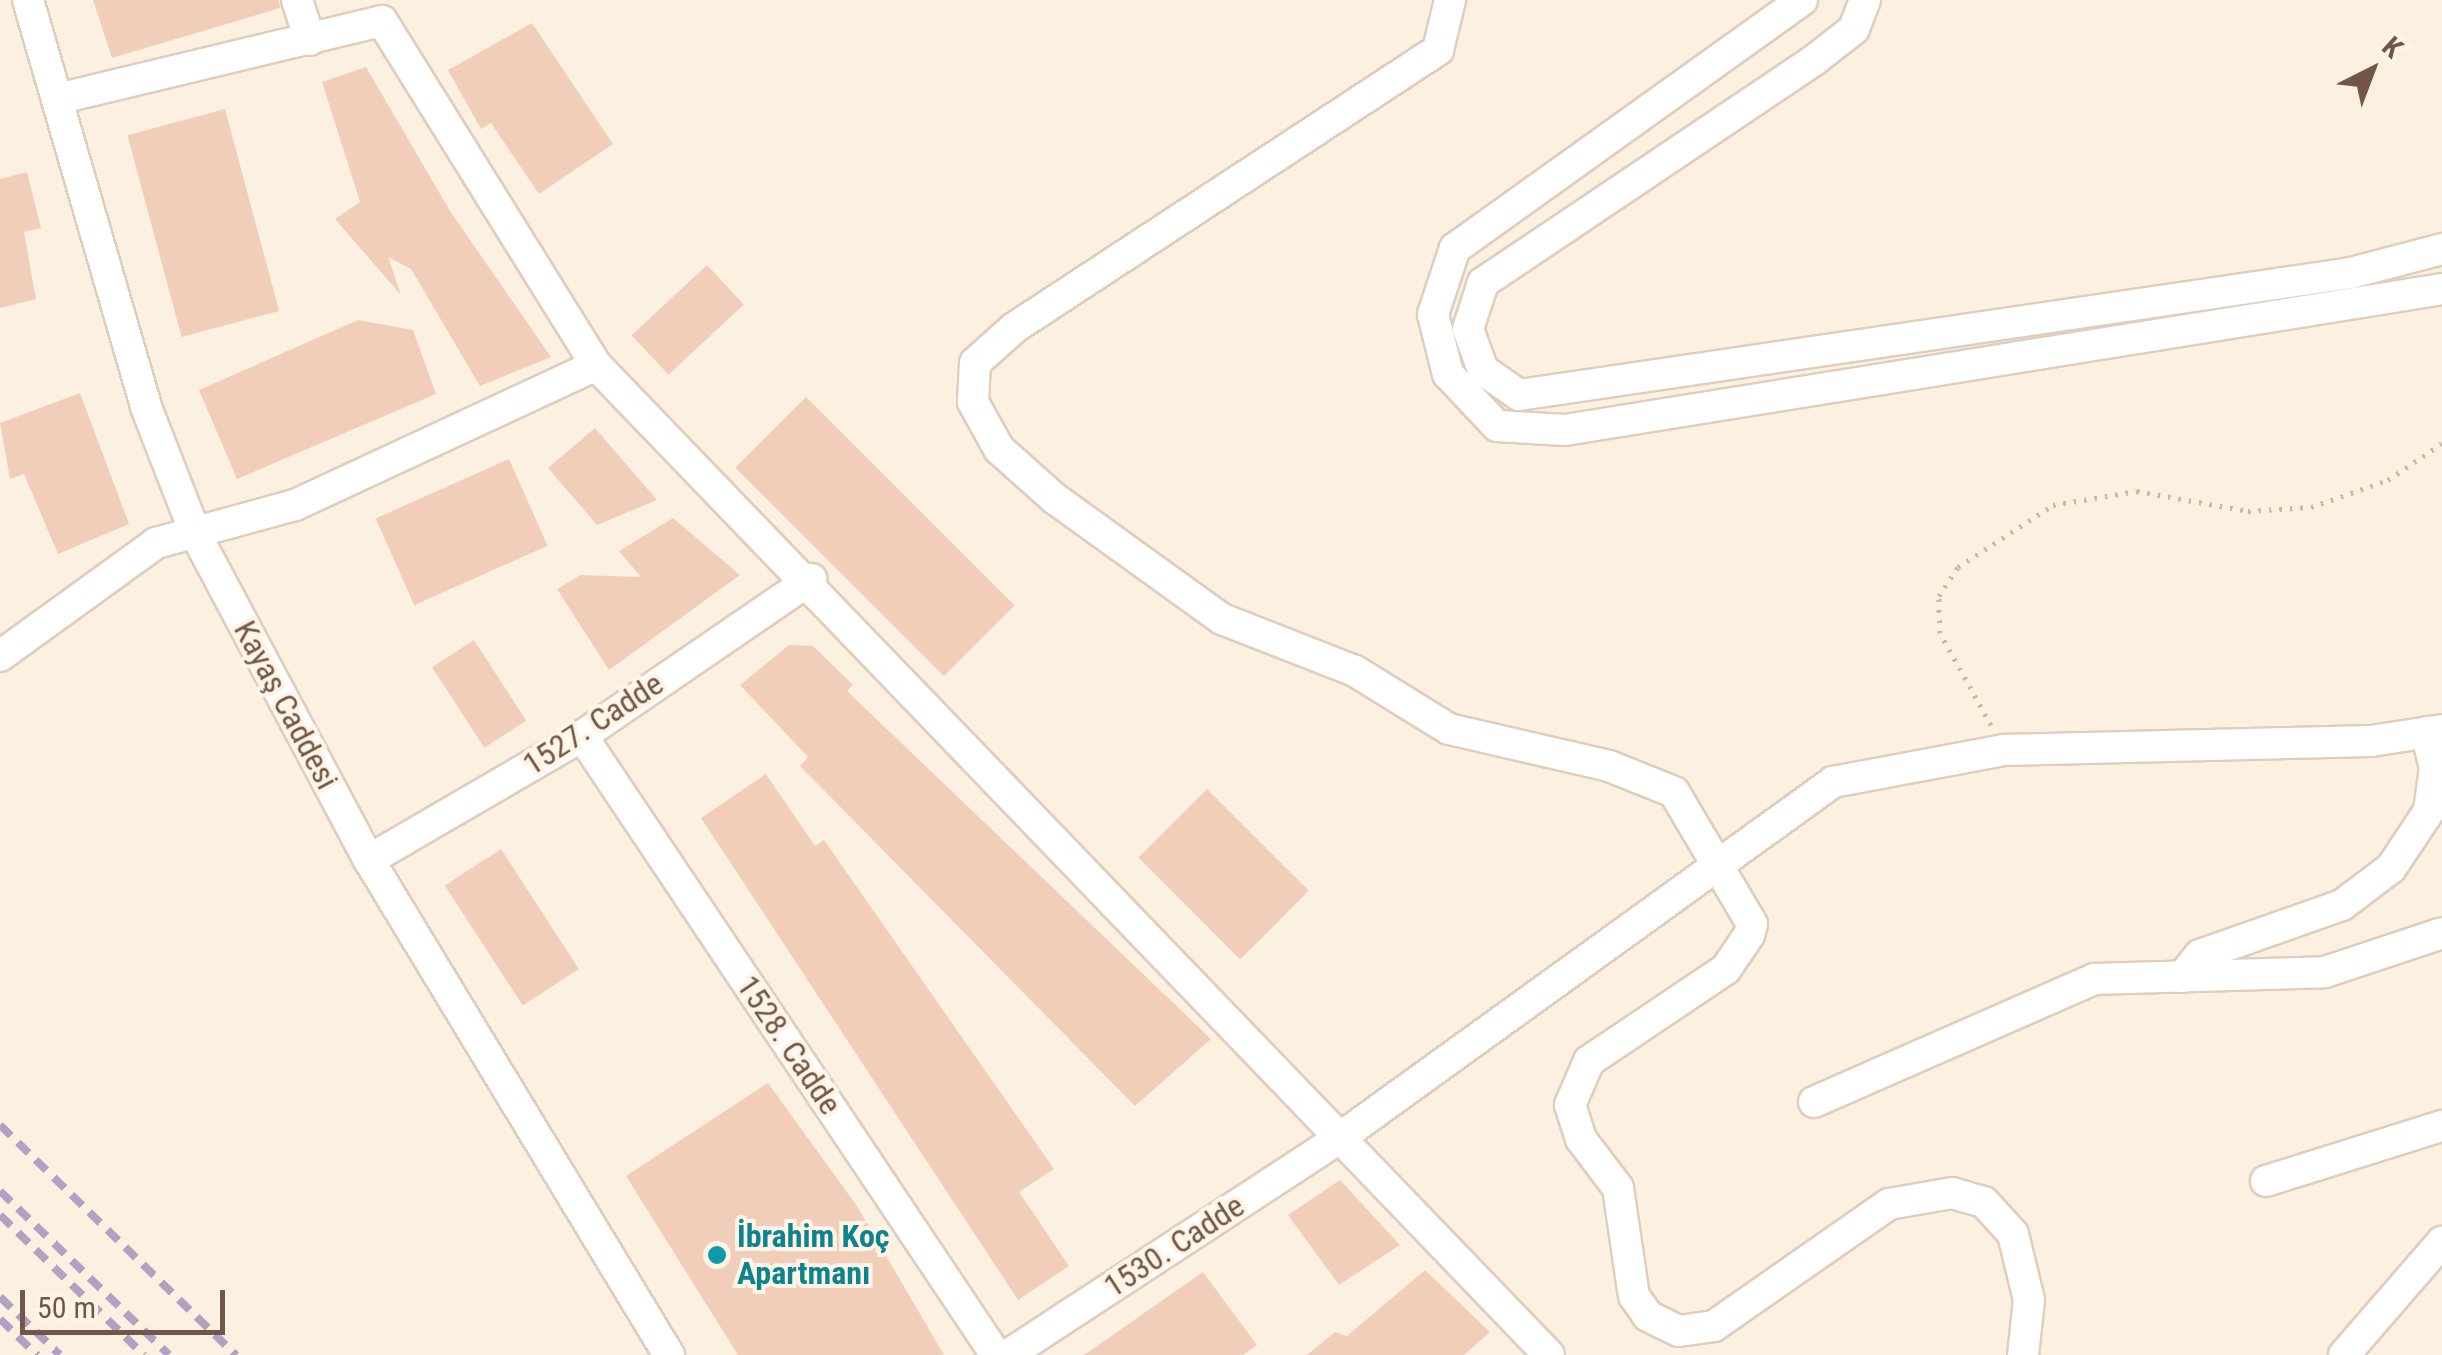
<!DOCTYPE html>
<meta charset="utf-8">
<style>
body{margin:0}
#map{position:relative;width:2442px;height:1355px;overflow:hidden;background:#fcf1e1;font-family:"Roboto Condensed",sans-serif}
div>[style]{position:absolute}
.building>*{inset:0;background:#f0ceba;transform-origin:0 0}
.path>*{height:5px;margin-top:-2.5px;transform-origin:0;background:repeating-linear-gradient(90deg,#d5b29d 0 2.5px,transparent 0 10.5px)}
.roads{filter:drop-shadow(2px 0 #dfcdbe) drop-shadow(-2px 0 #dfcdbe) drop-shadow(0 2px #dfcdbe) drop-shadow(0 -2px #dfcdbe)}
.minor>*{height:30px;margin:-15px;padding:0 15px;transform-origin:15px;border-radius:15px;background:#fff}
.rail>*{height:8px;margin-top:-4px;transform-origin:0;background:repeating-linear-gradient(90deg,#b3a1c4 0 15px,transparent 0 25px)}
.dots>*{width:28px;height:28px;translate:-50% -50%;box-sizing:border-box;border:5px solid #fff5e7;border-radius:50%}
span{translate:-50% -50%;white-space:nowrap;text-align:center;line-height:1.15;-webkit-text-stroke:8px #fff5e7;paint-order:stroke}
.street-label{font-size:32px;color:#725749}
.culture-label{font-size:32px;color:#0d838f;font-weight:700}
.left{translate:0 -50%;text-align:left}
.north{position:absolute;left:2322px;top:20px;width:100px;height:100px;-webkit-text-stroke:8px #fff5e7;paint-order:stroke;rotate:42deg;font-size:28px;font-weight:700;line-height:40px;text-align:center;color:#725749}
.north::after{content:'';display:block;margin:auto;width:35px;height:45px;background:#725749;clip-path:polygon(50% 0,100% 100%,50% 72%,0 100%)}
.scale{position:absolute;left:20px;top:1290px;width:205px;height:45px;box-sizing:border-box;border:5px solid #725749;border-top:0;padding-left:12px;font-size:30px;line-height:35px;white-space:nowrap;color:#725749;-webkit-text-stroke:8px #fff5e7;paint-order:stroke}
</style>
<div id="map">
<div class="building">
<div style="clip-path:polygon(93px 0,279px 0,280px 8px,112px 58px)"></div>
<div style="clip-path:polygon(532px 23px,613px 144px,539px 194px,491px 123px,481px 129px,448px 70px)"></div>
<div style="clip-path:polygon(366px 67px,450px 211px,551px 357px,480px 386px,411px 269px,388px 257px,401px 295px,335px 219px,360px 202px,322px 82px)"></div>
<div style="left:225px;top:109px;width:209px;height:101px;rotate:75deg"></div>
<div style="clip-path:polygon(27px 172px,41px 228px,24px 232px,36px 299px,0 308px,0 179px)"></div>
<div style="left:707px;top:265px;width:54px;height:103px;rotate:47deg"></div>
<div style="clip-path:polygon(358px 320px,413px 330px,436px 394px,237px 479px,199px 390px)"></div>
<div style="clip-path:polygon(80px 393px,129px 524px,58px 554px,24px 474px,10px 479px,0 423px)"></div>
<div style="left:806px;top:397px;width:295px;height:100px;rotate:45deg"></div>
<div style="clip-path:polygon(595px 428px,657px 500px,597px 525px,548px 468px)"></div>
<div style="left:509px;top:459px;width:95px;height:146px;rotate:66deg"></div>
<div style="clip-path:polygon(673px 518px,740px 575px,609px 670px,557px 589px,581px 575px,641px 577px,619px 551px)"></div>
<div style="left:474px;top:640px;width:96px;height:50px;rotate:57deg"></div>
<div style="clip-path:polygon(789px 645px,813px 646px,853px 685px,847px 691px,1211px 1039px,1135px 1106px,800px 766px,808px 757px,740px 685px)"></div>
<div style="clip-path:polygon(766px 774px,815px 846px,824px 840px,1054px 1169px,1019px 1192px,1069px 1266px,1018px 1300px,701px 818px)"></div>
<div style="left:1207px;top:789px;width:144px;height:97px;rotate:45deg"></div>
<div style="left:501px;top:849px;width:143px;height:67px;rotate:57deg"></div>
<div style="clip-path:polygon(768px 1083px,857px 1206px,944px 1355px,738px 1355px,626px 1176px)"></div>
<div style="clip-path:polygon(1340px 1180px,1400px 1245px,1339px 1285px,1288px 1215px)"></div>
<div style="clip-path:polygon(1425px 1270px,1490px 1332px,1464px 1355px,1307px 1355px,1335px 1332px,1347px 1336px)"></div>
<div style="clip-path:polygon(1203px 1272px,1257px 1345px,1243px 1355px,1084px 1355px)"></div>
</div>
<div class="path">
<div style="left:1991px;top:725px;width:105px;rotate:-119deg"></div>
<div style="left:1940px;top:633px;width:37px;rotate:-92deg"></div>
<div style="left:1939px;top:596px;width:35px;rotate:-57deg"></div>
<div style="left:1958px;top:567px;width:113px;rotate:-33.1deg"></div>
<div style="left:2053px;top:505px;width:85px;rotate:-9.5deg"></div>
<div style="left:2137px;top:491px;width:113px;rotate:10.2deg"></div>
<div style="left:2248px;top:511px;width:63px;rotate:-3.6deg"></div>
<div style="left:2311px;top:507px;width:82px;rotate:-19.3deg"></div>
<div style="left:2388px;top:480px;width:65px;rotate:-34.4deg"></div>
</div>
<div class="roads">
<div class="minor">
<div style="left:28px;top:0;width:424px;rotate:73.8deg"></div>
<div style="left:146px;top:407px;width:135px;rotate:68.7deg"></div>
<div style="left:195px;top:533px;width:370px;rotate:62deg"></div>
<div style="left:369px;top:860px;width:579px;rotate:58.78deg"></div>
<div style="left:297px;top:0;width:42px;rotate:72deg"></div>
<div style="left:1450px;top:0;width:51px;rotate:103.5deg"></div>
<div style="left:1438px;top:50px;width:507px;rotate:146.75deg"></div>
<div style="left:1014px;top:328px;width:52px;rotate:138.1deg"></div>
<div style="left:975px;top:363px;width:39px;rotate:93deg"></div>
<div style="left:973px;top:402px;width:54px;rotate:61deg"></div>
<div style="left:999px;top:449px;width:74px;rotate:41.7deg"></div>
<div style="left:1054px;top:498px;width:207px;rotate:35.8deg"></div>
<div style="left:1222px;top:619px;width:143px;rotate:21.4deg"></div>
<div style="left:1355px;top:671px;width:110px;rotate:31.7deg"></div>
<div style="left:1449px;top:729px;width:164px;rotate:13deg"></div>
<div style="left:1609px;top:766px;width:70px;rotate:21.8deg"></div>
<div style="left:1674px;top:792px;width:153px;rotate:59.4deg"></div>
<div style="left:1752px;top:924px;width:11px;rotate:105deg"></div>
<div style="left:1749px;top:935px;width:41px;rotate:124.1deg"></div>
<div style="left:1726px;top:969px;width:165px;rotate:146.1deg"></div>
<div style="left:1589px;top:1061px;width:48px;rotate:113.4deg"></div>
<div style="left:1570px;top:1105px;width:36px;rotate:72deg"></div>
<div style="left:1581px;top:1139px;width:61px;rotate:52.9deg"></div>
<div style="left:1618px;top:1188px;width:109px;rotate:81.6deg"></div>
<div style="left:1634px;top:1296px;width:24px;rotate:55deg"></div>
<div style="left:1648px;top:1316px;width:34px;rotate:26deg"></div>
<div style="left:1679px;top:1331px;width:35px;rotate:-8deg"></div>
<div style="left:1714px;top:1326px;width:213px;rotate:-34.9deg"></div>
<div style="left:1889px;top:1204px;width:64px;rotate:-9.9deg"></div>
<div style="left:1952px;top:1193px;width:33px;rotate:16deg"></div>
<div style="left:1984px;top:1202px;width:43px;rotate:47.8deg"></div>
<div style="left:2013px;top:1234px;width:68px;rotate:76.4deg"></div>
<div style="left:2029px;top:1300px;width:55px;rotate:96.2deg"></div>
<div style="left:1802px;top:0;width:427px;rotate:144.4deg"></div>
<div style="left:1455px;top:248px;width:70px;rotate:108.4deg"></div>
<div style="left:1433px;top:314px;width:62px;rotate:76deg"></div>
<div style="left:1448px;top:374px;width:71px;rotate:46.7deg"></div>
<div style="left:1497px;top:426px;width:68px;rotate:3.4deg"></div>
<div style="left:1565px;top:430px;width:888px;rotate:-9.13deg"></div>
<div style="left:1865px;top:0;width:31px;rotate:111deg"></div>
<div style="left:1854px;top:29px;width:52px;rotate:142deg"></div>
<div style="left:1813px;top:61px;width:398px;rotate:146.1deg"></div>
<div style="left:1483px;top:283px;width:48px;rotate:108.1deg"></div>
<div style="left:1468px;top:329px;width:44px;rotate:69.9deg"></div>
<div style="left:1483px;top:370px;width:44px;rotate:34.8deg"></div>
<div style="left:1519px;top:395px;width:841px;rotate:-8.34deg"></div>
<div style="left:2351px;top:273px;width:94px;rotate:-14.8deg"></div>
<div style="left:57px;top:99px;width:334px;rotate:-13.5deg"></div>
<div style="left:382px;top:21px;width:405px;rotate:58.1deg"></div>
<div style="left:596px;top:365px;width:1374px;rotate:46.09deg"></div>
<div style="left:0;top:656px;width:193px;rotate:-35.9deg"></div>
<div style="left:156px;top:543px;width:144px;rotate:-15.3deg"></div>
<div style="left:295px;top:505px;width:332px;rotate:-24.9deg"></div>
<div style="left:582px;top:736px;width:745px;rotate:56.22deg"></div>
<div style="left:369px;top:860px;width:246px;rotate:-30.2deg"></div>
<div style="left:582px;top:736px;width:278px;rotate:-34.4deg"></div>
<div style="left:2182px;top:977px;width:28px;rotate:-51deg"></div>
<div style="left:2200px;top:955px;width:151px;rotate:-19.4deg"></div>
<div style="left:2342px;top:905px;width:61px;rotate:-37.1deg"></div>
<div style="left:2391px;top:868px;width:69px;rotate:-56.3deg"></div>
<div style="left:2429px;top:811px;width:43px;rotate:-82.1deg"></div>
<div style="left:2435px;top:768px;width:37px;rotate:-104deg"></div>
<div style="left:1814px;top:1102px;width:306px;rotate:-23.7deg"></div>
<div style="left:2094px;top:979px;width:231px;rotate:-1.7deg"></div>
<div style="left:2325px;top:972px;width:123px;rotate:-18.4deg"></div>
<div style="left:2266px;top:1181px;width:184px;rotate:-17.4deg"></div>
<div style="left:1008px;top:1355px;width:398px;rotate:-33.2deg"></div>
<div style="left:1341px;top:1137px;width:607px;rotate:-35.81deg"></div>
<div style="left:1833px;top:782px;width:174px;rotate:-10.6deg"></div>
<div style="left:2004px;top:750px;width:367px;rotate:-1.4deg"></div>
<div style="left:2371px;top:741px;width:72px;rotate:-8.8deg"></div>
<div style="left:2344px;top:1355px;width:150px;rotate:-49.1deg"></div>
</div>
</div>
<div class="rail">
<div style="left:0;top:1125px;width:330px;rotate:44.3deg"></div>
<div style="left:0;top:1191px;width:235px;rotate:44.1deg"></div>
<div style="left:0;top:1215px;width:201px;rotate:44.2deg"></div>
<div style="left:0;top:1297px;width:83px;rotate:44deg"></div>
<div style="left:0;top:1319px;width:52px;rotate:44.2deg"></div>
</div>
<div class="dots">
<div style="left:717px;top:1255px;background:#0f9aa8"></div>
</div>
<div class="street-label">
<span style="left:286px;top:705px;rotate:62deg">Kayaş Caddesi</span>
<span style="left:593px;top:724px;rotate:-33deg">1527. Cadde</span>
<span style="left:789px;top:1045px;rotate:56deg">1528. Cadde</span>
<span style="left:1174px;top:1246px;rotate:-33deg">1530. Cadde</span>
</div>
<div class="culture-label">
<span class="left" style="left:737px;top:1255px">İbrahim Koç<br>Apartmanı</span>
</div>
<div class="north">K</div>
<div class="scale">50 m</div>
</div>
